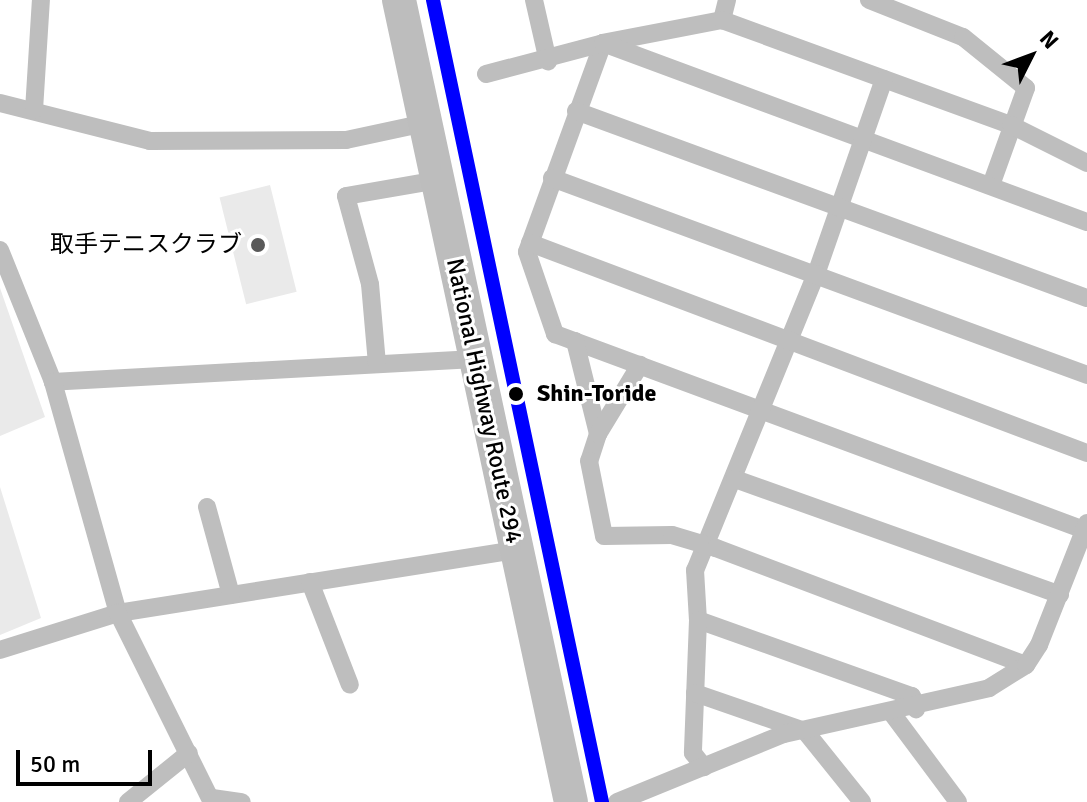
<!DOCTYPE html>
<meta charset="utf-8">
<style>
body{margin:0}
#map{position:relative;width:1087px;height:802px;overflow:hidden;background:#fff;font-family:Signika,"Noto Sans JP",sans-serif}
div>[style]{position:absolute}
.green>*{inset:0;background:#eaeaea;transform-origin:0 0}
.street>*{height:18px;margin:-9px;padding:0 9px;transform-origin:9px;border-radius:9px;background:#bebebe}
.highway>*{height:34px;margin:-17px;padding:0 17px;transform-origin:17px;border-radius:17px;background:#bdbdbd}
.rail-1>*{height:14px;margin:-7px;padding:0 7px;transform-origin:7px;border-radius:7px;background:#00f}
.dots>*{width:22px;height:22px;translate:-50% -50%;box-sizing:border-box;border:4px solid #fff;border-radius:50%}
span{translate:-50% -50%;white-space:nowrap;text-align:center;line-height:1.15;-webkit-text-stroke:6px #fff;paint-order:stroke}
.poi-label{font-size:24px;color:#000}
.right{translate:-100% -50%;text-align:right}
.stop-label{font-size:24px;color:#000;font-weight:700}
.left{translate:0 -50%;text-align:left}
.street-label{font-size:24px;color:#000}
.north{position:absolute;left:991px;top:16px;width:80px;height:80px;-webkit-text-stroke:6px #fff;paint-order:stroke;rotate:48deg;font-size:22px;font-weight:700;line-height:32px;text-align:center;color:#000}
.north::after{content:'';display:block;margin:auto;width:28px;height:36px;background:#000;clip-path:polygon(50% 0,100% 100%,50% 72%,0 100%)}
.scale{position:absolute;left:16px;top:750px;width:136px;height:36px;box-sizing:border-box;border:4px solid #000;border-top:0;padding-left:10px;font-size:24px;line-height:28px;white-space:nowrap;color:#000;-webkit-text-stroke:6px #fff;paint-order:stroke}
</style>
<div id="map">
<div class="green">
<div style="left:270px;top:185px;width:110px;height:52px;rotate:76deg"></div>
<div style="clip-path:polygon(0 288px,45px 417px,0 436px)"></div>
<div style="clip-path:polygon(0 487px,41px 618px,0 635px)"></div>
</div>
<div class="street">
<div style="left:534px;top:0;width:63px;rotate:77.1deg"></div>
<div style="left:727px;top:0;width:21px;rotate:104deg"></div>
<div style="left:722px;top:20px;width:121px;rotate:169.1deg"></div>
<div style="left:603px;top:43px;width:222px;rotate:110deg"></div>
<div style="left:527px;top:252px;width:87px;rotate:71.1deg"></div>
<div style="left:555px;top:334px;width:567px;rotate:20.32deg"></div>
<div style="left:869px;top:0;width:101px;rotate:21.5deg"></div>
<div style="left:963px;top:37px;width:81px;rotate:39deg"></div>
<div style="left:1026px;top:88px;width:103px;rotate:109.8deg"></div>
<div style="left:722px;top:20px;width:307px;rotate:20deg"></div>
<div style="left:1011px;top:125px;width:85px;rotate:26.6deg"></div>
<div style="left:486px;top:74px;width:121px;rotate:-14.8deg"></div>
<div style="left:603px;top:43px;width:516px;rotate:20.3deg"></div>
<div style="left:884px;top:79px;width:207px;rotate:109.2deg"></div>
<div style="left:816px;top:274px;width:320px;rotate:112.2deg"></div>
<div style="left:695px;top:570px;width:50px;rotate:86.6deg"></div>
<div style="left:698px;top:620px;width:227px;rotate:19.6deg"></div>
<div style="left:912px;top:696px;width:14px;rotate:73deg"></div>
<div style="left:0;top:103px;width:155px;rotate:14.2deg"></div>
<div style="left:150px;top:141px;width:196px;rotate:-0.3deg"></div>
<div style="left:346px;top:140px;width:81px;rotate:-12.1deg"></div>
<div style="left:34px;top:110px;width:110px;rotate:-86.4deg"></div>
<div style="left:576px;top:111px;width:544px;rotate:20.1deg"></div>
<div style="left:552px;top:178px;width:570px;rotate:20.21deg"></div>
<div style="left:530px;top:243px;width:595px;rotate:20.66deg"></div>
<div style="left:0;top:250px;width:142px;rotate:68.1deg"></div>
<div style="left:575px;top:341px;width:96px;rotate:76.1deg"></div>
<div style="left:598px;top:434px;width:28px;rotate:108deg"></div>
<div style="left:589px;top:461px;width:76px;rotate:78.7deg"></div>
<div style="left:604px;top:536px;width:68px;rotate:-0.8deg"></div>
<div style="left:672px;top:535px;width:46px;rotate:16.5deg"></div>
<div style="left:716px;top:548px;width:331px;rotate:20.7deg"></div>
<div style="left:475px;top:359px;width:423px;rotate:176.9deg"></div>
<div style="left:53px;top:382px;width:240px;rotate:74.3deg"></div>
<div style="left:118px;top:613px;width:403px;rotate:-9deg"></div>
<div style="left:377px;top:364px;width:80px;rotate:-95deg"></div>
<div style="left:370px;top:284px;width:91px;rotate:-105.3deg"></div>
<div style="left:346px;top:196px;width:93px;rotate:-9.9deg"></div>
<div style="left:598px;top:434px;width:81px;rotate:-58.7deg"></div>
<div style="left:735px;top:479px;width:345px;rotate:19.6deg"></div>
<div style="left:207px;top:507px;width:91px;rotate:74.7deg"></div>
<div style="left:310px;top:582px;width:110px;rotate:68.8deg"></div>
<div style="left:698px;top:620px;width:133px;rotate:92.2deg"></div>
<div style="left:693px;top:753px;width:18px;rotate:52deg"></div>
<div style="left:0;top:650px;width:124px;rotate:-17.4deg"></div>
<div style="left:118px;top:613px;width:211px;rotate:63.6deg"></div>
<div style="left:695px;top:693px;width:116px;rotate:19.1deg"></div>
<div style="left:805px;top:731px;width:91px;rotate:51.2deg"></div>
<div style="left:891px;top:712px;width:112px;rotate:53.3deg"></div>
<div style="left:212px;top:798px;width:30px;rotate:8deg"></div>
<div style="left:128px;top:802px;width:78px;rotate:-38.8deg"></div>
<div style="left:617px;top:802px;width:180px;rotate:-22.2deg"></div>
<div style="left:784px;top:734px;width:210px;rotate:-12.6deg"></div>
<div style="left:989px;top:688px;width:44px;rotate:-31.9deg"></div>
<div style="left:1026px;top:665px;width:24px;rotate:-57deg"></div>
<div style="left:1039px;top:645px;width:131px;rotate:-68.5deg"></div>
</div>
<div class="highway">
<div style="left:399px;top:0;width:820px;rotate:77.9deg"></div>
</div>
<div class="rail-1">
<div style="left:433px;top:0;width:820px;rotate:78.1deg"></div>
</div>
<div class="dots">
<div style="left:258px;top:245px;background:#595959"></div>
<div style="left:516px;top:394px;background:#000"></div>
</div>
<div class="poi-label">
<span class="right" style="left:242px;top:245px">取手テニスクラブ</span>
</div>
<div class="stop-label">
<span class="left" style="left:537px;top:394px">Shin-Toride</span>
</div>
<div class="street-label">
<span style="left:484px;top:401px;rotate:78deg">National Highway Route 294</span>
</div>
<div class="north">N</div>
<div class="scale">50 m</div>
</div>
